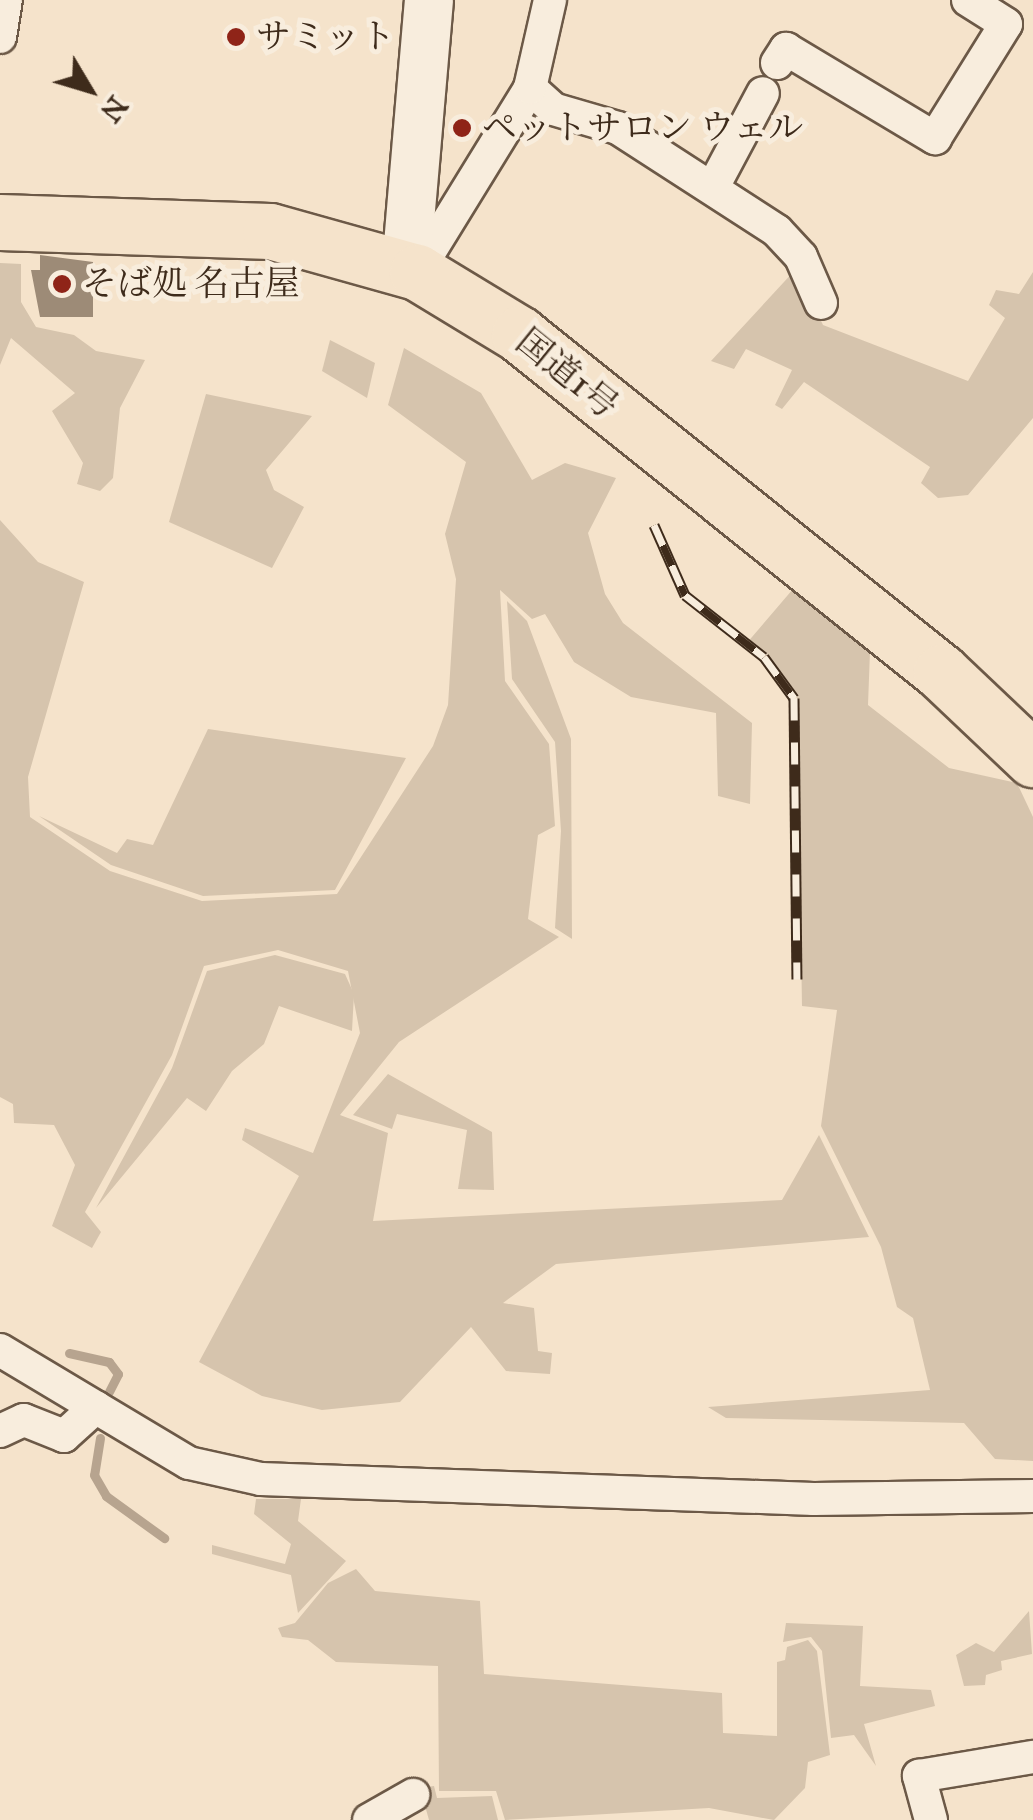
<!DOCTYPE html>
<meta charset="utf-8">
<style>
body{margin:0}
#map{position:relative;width:1033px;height:1820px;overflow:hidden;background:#f5e3cb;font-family:"IM FELL Great Primer","Noto Serif JP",serif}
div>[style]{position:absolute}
.green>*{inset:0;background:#d6c4ad}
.stream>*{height:9px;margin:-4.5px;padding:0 4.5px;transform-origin:4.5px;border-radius:4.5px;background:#b7a48f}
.building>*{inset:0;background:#9d8b77}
.roads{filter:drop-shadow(2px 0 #6c5947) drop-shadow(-2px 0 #6c5947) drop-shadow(0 2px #6c5947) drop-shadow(0 -2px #6c5947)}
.street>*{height:32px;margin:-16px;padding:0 16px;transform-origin:16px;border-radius:16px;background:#f8eddd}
.secondary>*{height:48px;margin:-24px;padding:0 24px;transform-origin:24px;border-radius:24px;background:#f8eddd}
.highway>*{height:55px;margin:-27.5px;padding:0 27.5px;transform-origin:27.5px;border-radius:27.5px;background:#f5e3cb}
.rail>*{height:11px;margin-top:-5.5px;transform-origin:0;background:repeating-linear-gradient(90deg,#f8eddd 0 22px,#3e2b1b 0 44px);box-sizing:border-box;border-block:2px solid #3e2b1b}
.dots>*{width:28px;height:28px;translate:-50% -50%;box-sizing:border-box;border:5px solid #f8eddd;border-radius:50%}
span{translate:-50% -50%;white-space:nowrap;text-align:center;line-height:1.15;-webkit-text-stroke:10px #f8eddd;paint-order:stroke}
.poi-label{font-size:35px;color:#3e2b1b}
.left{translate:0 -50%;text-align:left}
.street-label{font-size:35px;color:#3e2b1b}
.north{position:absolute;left:40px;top:40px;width:100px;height:100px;-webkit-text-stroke:8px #f8eddd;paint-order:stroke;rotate:128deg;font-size:28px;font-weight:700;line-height:40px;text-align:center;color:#3e2b1b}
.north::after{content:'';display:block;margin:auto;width:35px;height:45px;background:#3e2b1b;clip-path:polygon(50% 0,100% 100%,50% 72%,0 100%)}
</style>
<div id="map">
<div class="green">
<div style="clip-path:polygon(0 263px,21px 264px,21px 302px,36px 327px,74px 335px,96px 351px,145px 360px,120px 408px,113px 478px,100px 491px,77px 484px,83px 463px,52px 411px,75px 393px,11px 338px,0 365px)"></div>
<div style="clip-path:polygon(796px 269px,823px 325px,968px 381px,1005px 318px,989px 305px,996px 290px,1019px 294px,1033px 272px,1033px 418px,968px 495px,938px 498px,921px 483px,930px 467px,804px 382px,782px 409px,775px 405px,792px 370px,746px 349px,734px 369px,711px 361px)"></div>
<div style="clip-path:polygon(330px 340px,375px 363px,367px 398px,322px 371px)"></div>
<div style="clip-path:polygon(404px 348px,481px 393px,532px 480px,565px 463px,616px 478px,588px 533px,605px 594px,623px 623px,752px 723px,750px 804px,718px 796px,716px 713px,631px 697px,574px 662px,545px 614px,532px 619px,500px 590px,505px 681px,549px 744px,555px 826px,538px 835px,528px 919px,559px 937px,399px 1042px,340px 1115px,388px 1133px,373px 1221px,782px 1200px,819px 1135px,869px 1237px,556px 1264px,503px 1303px,534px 1308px,538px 1351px,552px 1353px,550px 1374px,506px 1371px,471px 1327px,400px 1402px,322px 1410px,262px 1396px,199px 1362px,299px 1176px,242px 1140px,245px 1128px,313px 1153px,360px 1033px,348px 971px,278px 950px,204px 966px,172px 1055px,85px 1212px,101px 1232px,92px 1248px,52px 1226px,75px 1165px,54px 1125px,14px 1123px,13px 1104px,0 1097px,0 520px,38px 562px,84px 582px,28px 777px,30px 817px,110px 871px,202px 901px,337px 894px,433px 746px,448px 705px,456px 579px,445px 534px,466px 462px,388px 405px)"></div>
<div style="clip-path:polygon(206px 394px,312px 416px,266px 470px,274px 490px,304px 507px,272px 568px,169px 522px)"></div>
<div style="clip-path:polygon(793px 589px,870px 651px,868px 705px,949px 768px,1017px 783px,1033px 817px,1033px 1461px,995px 1459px,964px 1423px,726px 1418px,708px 1407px,930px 1390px,913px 1318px,897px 1307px,881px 1247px,821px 1126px,837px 1010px,802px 1006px,797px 698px,746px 644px)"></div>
<div style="clip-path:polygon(507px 601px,527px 621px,571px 739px,572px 939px,555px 928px,561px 831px,555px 742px,512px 679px)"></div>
<div style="clip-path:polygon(208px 729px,406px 758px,335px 890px,203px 896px,111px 865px,39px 816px,117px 853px,127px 839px,153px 845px)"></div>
<div style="clip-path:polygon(275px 955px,345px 974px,354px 994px,352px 1031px,279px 1006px,264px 1044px,232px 1071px,206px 1111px,187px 1098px,96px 1208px,172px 1068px,207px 971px)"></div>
<div style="clip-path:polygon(388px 1074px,492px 1132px,494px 1190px,458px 1189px,467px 1130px,397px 1114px,392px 1129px,353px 1115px)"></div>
<div style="clip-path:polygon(256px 1499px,301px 1499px,298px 1521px,346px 1561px,298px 1613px,291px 1575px,212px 1554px,212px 1545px,285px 1564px,291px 1544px,254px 1514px)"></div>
<div style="clip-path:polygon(356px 1569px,375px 1591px,480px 1601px,484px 1674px,722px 1693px,723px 1733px,777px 1736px,777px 1662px,785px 1660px,787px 1647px,808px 1640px,817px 1651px,830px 1755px,808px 1762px,805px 1788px,774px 1820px,709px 1808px,505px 1820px,496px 1791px,439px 1791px,438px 1666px,336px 1662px,308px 1640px,282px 1637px,278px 1628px,295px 1623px,328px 1583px)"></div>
<div style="clip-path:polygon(1029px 1611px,1032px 1654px,1001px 1661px,1002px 1670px,986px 1675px,985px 1685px,964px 1686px,956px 1655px,976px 1643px,994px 1652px)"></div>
<div style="clip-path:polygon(786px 1623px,863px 1626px,860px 1686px,931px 1690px,935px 1706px,864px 1724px,876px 1766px,854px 1735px,831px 1738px,822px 1651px,811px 1637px,783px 1642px)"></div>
<div style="clip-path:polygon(434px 1786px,437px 1798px,492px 1796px,498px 1820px,429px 1820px,420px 1788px)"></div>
</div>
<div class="stream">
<div style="left:69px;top:1353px;width:41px;rotate:12.7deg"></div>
<div style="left:109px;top:1362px;width:15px;rotate:53deg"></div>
<div style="left:118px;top:1374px;width:20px;rotate:117deg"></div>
<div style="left:100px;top:1438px;width:37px;rotate:99deg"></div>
<div style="left:94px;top:1475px;width:24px;rotate:60deg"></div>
<div style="left:106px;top:1496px;width:72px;rotate:35.9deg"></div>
</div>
<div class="building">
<div style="clip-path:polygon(40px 255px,93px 262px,93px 317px,40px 317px,31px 270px,40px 270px)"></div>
</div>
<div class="roads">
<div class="street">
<div style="left:0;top:37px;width:37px;rotate:-81deg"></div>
<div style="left:777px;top:63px;width:17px;rotate:-57deg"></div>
<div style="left:786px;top:49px;width:174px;rotate:30.9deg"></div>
<div style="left:935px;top:138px;width:134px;rotate:-58.1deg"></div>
<div style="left:1006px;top:24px;width:45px;rotate:-147.7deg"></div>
<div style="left:530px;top:88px;width:31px;rotate:42deg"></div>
<div style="left:553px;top:109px;width:68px;rotate:16.3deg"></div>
<div style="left:618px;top:128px;width:189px;rotate:32.9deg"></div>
<div style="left:777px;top:231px;width:35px;rotate:47deg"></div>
<div style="left:801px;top:257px;width:50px;rotate:66.5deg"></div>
<div style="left:713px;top:187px;width:106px;rotate:-62deg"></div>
<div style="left:417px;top:272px;width:216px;rotate:-58.4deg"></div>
<div style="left:530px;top:88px;width:90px;rotate:-77.2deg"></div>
<div style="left:0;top:1350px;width:220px;rotate:30.9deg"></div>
<div style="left:189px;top:1463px;width:74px;rotate:12.5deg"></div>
<div style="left:261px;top:1479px;width:553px;rotate:2.07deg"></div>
<div style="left:814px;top:1499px;width:219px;rotate:-0.8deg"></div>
<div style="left:0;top:1431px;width:26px;rotate:-25deg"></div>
<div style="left:24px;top:1420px;width:43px;rotate:21.8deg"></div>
<div style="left:64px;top:1436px;width:43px;rotate:-42.2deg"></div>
<div style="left:369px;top:1820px;width:51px;rotate:-29.6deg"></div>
<div style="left:931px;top:1820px;width:46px;rotate:-105.3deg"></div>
<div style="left:919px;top:1776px;width:116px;rotate:-9.5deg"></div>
</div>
<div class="secondary">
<div style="left:406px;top:268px;width:269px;rotate:-85.1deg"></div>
</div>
<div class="highway">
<div style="left:0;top:222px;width:270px;rotate:1.9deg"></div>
<div style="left:270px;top:231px;width:153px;rotate:15.6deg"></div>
<div style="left:417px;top:272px;width:119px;rotate:31.3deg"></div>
<div style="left:519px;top:334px;width:541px;rotate:38.69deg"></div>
<div style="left:941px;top:672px;width:127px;rotate:43.4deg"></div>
</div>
</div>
<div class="rail">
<div style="left:654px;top:525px;width:77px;rotate:66.1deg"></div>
<div style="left:685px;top:595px;width:100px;rotate:38.1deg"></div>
<div style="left:764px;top:657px;width:51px;rotate:53.8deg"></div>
<div style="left:794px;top:698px;width:281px;rotate:89.4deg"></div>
</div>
<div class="dots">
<div style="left:236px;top:37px;background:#8f2418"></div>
<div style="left:462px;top:128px;background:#8f2418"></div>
<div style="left:62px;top:284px;background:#8f2418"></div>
</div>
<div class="poi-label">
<span class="left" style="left:256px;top:37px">サミット</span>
<span class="left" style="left:482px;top:128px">ペットサロン ウェル</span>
<span class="left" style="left:82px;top:284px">そば処 名古屋</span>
</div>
<div class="street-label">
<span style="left:567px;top:374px;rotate:39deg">国道1号</span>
</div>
<div class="north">N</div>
</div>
